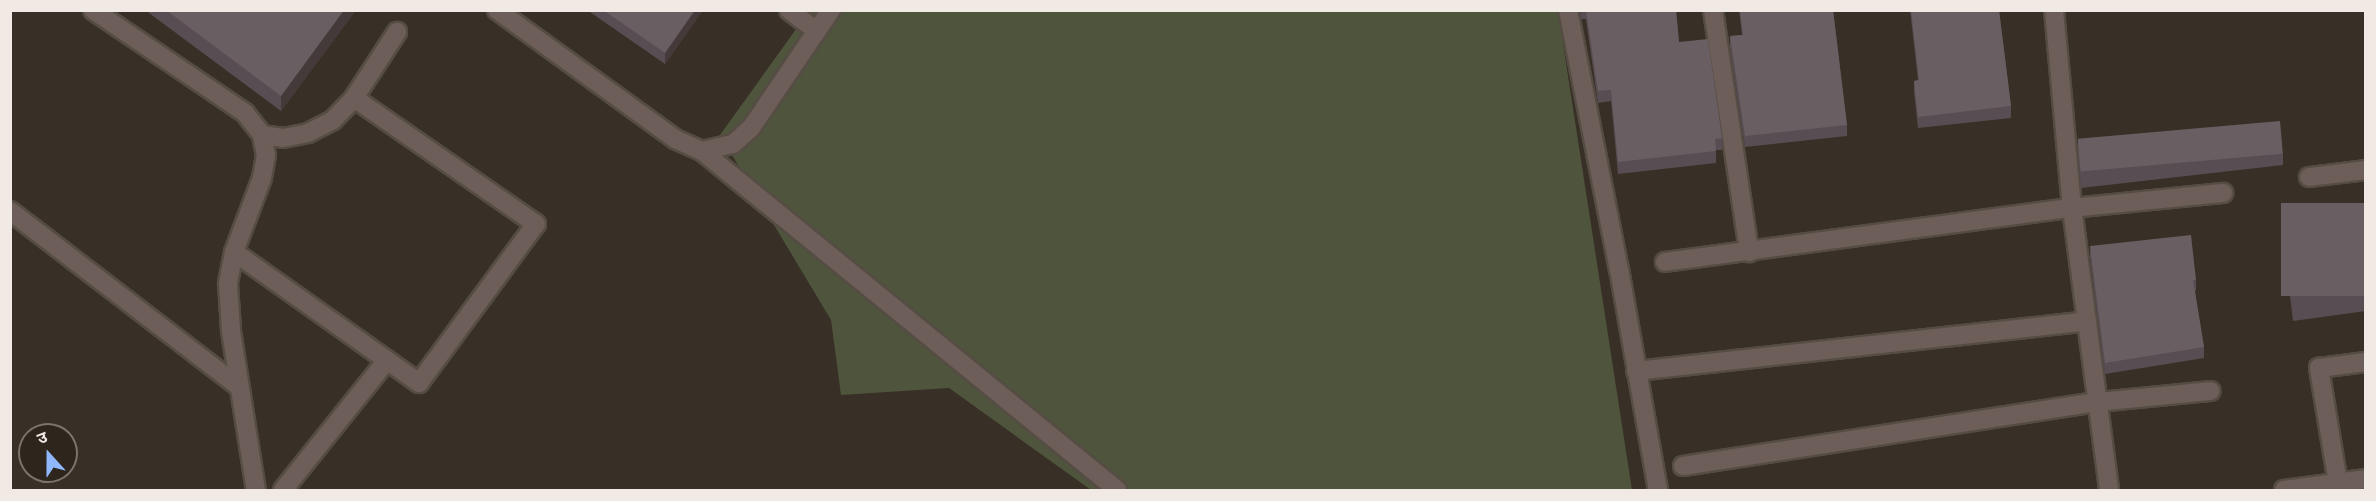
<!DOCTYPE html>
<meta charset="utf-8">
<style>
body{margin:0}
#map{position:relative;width:2376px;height:501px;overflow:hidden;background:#382f26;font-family:Signika,"Noto Sans Devanagari",sans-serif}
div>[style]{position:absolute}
.green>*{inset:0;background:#4f543c}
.roads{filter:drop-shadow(2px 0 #554d44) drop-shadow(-2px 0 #554d44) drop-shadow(0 2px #554d44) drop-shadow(0 -2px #554d44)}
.minor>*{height:18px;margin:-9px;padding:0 9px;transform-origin:9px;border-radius:9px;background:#6d5e59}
.wall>*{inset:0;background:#584d52}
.shaded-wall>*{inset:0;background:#453a3a}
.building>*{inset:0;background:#695e62;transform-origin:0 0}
span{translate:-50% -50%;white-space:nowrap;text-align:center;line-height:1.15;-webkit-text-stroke:4.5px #2e251d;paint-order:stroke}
.frame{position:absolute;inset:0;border:12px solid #f0e9e4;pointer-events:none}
.north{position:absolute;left:18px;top:423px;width:60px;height:60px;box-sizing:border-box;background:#2e251d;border:2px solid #7c736d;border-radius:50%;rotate:339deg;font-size:16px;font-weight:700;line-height:24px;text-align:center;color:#f0e9e4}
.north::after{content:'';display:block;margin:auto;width:21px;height:27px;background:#8fb8fd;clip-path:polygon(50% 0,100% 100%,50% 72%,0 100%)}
</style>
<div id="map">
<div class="green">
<div style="clip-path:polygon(809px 11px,1558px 11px,1632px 490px,1091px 490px,949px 388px,841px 395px,831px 320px,720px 135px)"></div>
</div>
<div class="roads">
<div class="minor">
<div style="left:93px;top:10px;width:184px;rotate:34.1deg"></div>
<div style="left:245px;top:113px;width:28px;rotate:52deg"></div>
<div style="left:262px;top:135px;width:20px;rotate:79deg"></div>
<div style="left:266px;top:155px;width:23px;rotate:100deg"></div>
<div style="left:262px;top:178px;width:79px;rotate:110.7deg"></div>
<div style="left:234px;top:252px;width:33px;rotate:101deg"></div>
<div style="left:228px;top:284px;width:47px;rotate:86.3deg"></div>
<div style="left:231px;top:331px;width:161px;rotate:81.1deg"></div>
<div style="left:497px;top:10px;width:220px;rotate:35.9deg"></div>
<div style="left:675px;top:139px;width:30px;rotate:24deg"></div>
<div style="left:702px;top:151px;width:536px;rotate:39.24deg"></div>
<div style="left:789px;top:10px;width:35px;rotate:37deg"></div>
<div style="left:1568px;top:10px;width:264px;rotate:78.9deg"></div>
<div style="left:1619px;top:269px;width:224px;rotate:80deg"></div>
<div style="left:1713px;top:10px;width:245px;rotate:81.5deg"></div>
<div style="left:2054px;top:10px;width:199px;rotate:84.8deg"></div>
<div style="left:2072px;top:208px;width:284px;rotate:82.5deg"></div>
<div style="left:262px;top:135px;width:21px;rotate:8deg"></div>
<div style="left:283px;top:138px;width:25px;rotate:-11deg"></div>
<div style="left:308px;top:133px;width:28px;rotate:-27deg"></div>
<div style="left:333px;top:120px;width:30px;rotate:-46deg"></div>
<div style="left:354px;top:98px;width:79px;rotate:-56.9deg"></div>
<div style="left:702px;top:151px;width:32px;rotate:-13deg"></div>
<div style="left:733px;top:144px;width:24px;rotate:-42deg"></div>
<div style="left:751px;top:128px;width:143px;rotate:-55.9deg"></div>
<div style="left:2309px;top:177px;width:57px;rotate:-7deg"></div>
<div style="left:10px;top:211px;width:289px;rotate:37.5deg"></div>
<div style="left:234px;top:252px;width:227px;rotate:35.3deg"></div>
<div style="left:419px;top:383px;width:197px;rotate:-53.7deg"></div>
<div style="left:536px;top:224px;width:221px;rotate:-145.3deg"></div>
<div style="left:1665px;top:262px;width:411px;rotate:-7.6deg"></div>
<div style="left:2072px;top:208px;width:152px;rotate:-5.7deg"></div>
<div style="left:1636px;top:371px;width:454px;rotate:-6.3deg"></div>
<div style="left:1683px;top:466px;width:420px;rotate:-8.8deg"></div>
<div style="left:2098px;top:402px;width:113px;rotate:-5.6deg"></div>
<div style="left:2338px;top:483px;width:117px;rotate:-99.4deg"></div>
<div style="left:2319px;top:368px;width:47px;rotate:-7.3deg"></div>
<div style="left:283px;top:490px;width:166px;rotate:-51.3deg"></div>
<div style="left:2284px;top:490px;width:83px;rotate:-7.6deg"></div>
</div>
</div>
<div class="wall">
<div style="clip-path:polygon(145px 10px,356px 10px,281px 111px)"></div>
<div style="clip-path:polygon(587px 10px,703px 10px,665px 64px)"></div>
<div style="clip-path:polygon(1580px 10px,1676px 10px,1679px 42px,1722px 138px,1722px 150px,1716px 150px,1716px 163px,1618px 174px,1611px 101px,1598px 103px,1586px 19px,1581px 19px)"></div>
<div style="clip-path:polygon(1739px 10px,1833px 10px,1847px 125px,1847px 136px,1745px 147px,1730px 48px,1730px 36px,1742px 35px)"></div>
<div style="clip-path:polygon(1910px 10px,1999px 10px,2011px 106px,2011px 118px,1918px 128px,1914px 92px,1914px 81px,1918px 80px)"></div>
<div style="clip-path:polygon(2078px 143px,2283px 154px,2283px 165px,2081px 188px,2078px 154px)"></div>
<div style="clip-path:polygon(2366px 203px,2366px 311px,2293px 321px,2282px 229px,2282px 213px)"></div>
<div style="clip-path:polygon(2090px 246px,2196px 280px,2196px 291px,2195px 291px,2204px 347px,2204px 358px,2105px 374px,2090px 257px)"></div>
</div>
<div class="shaded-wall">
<div style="clip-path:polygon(344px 10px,356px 10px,281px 111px,281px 96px)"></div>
<div style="clip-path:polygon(695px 10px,703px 10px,665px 64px,665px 53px)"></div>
</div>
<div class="building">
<div style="clip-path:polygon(166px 10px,344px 10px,281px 96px)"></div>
<div style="clip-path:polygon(603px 10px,695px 10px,665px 53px)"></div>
<div style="clip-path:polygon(1586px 10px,1676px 10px,1679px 42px,1708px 39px,1722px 138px,1715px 139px,1716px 151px,1618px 162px,1611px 90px,1598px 91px)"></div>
<div style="clip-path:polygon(1740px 10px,1833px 10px,1847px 125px,1745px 136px,1730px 36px,1743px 35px)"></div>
<div style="clip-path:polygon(1911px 10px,1999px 10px,2011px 106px,1918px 117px,1914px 81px,1919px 80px)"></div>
<div style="left:2280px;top:121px;width:33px;height:203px;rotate:85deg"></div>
<div style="left:2366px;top:203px;width:93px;height:85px;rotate:90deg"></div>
<div style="clip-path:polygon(2191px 235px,2196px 280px,2193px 280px,2204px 347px,2105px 363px,2090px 246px)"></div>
</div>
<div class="frame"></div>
<div class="north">उ</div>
</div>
